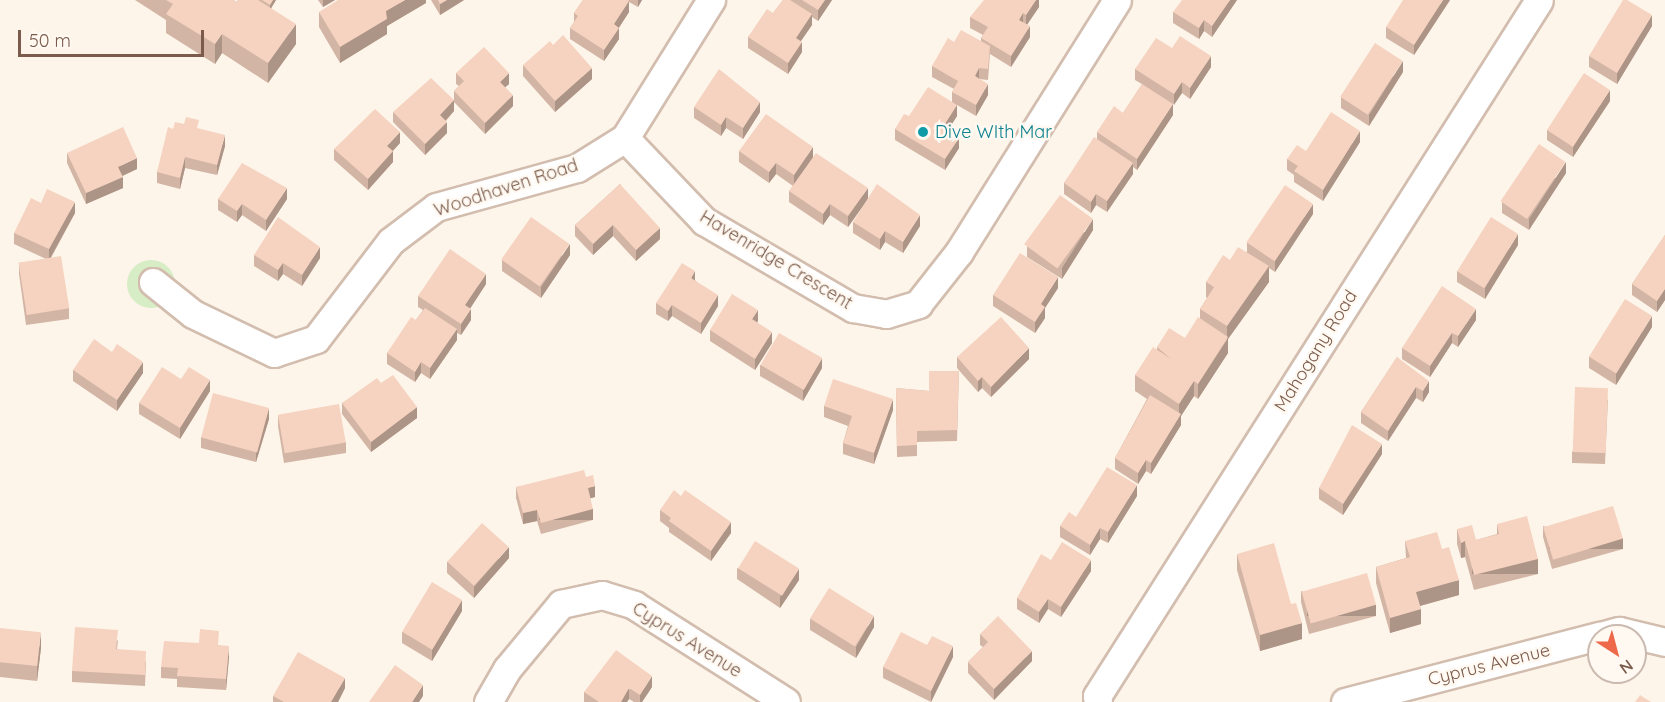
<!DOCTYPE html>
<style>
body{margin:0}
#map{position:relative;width:1665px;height:702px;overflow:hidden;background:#fef5ea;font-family:Quicksand,sans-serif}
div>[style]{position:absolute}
.green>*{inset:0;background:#d7edc6}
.round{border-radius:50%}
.roads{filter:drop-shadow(2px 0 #d2bdae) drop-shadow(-2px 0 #d2bdae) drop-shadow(0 2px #d2bdae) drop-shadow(0 -2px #d2bdae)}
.minor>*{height:27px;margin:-13.5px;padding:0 13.5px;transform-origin:13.5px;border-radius:13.5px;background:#fff}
.wall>*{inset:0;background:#d3b5a5}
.shaded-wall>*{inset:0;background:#ac9486;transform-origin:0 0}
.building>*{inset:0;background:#f5d3c0;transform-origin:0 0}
.dots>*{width:16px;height:16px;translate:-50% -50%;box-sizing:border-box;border:3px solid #fff9f2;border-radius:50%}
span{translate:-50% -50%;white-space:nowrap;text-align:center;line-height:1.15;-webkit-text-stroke:5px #fff9f2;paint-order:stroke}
.culture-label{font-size:18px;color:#0d838f}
.left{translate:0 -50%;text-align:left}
.street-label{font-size:18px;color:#7b5b4b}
.north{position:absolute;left:1587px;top:624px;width:60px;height:60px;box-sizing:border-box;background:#fff9f2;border:2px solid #cabaaf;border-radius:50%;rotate:144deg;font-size:16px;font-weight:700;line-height:24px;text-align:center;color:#7b5b4b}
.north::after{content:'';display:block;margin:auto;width:21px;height:27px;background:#ed6949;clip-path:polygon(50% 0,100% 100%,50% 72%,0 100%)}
.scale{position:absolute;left:18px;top:30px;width:186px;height:27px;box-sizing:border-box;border:3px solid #7b5b4b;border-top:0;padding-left:8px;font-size:18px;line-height:21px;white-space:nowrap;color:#7b5b4b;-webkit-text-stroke:4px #fff9f2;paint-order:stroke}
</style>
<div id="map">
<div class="green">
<div class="round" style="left:127px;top:260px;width:48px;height:48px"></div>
</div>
<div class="roads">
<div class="minor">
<div style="left:625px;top:138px;width:115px;rotate:46.4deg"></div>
<div style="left:704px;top:221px;width:173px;rotate:30.3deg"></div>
<div style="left:853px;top:308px;width:34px;rotate:10deg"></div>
<div style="left:886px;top:314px;width:34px;rotate:-17deg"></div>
<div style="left:918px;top:304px;width:66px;rotate:-51.7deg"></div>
<div style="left:959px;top:252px;width:297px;rotate:-57.9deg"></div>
<div style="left:153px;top:282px;width:51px;rotate:38.7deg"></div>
<div style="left:193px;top:314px;width:90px;rotate:25.7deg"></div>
<div style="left:274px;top:353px;width:44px;rotate:-18.4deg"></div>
<div style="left:316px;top:339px;width:123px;rotate:-52.6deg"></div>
<div style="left:391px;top:241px;width:56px;rotate:-37.1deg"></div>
<div style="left:436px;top:207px;width:146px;rotate:-15.5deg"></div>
<div style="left:577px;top:168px;width:57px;rotate:-32deg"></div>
<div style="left:625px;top:138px;width:163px;rotate:-58.1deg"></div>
<div style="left:1600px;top:636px;width:20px;rotate:-15deg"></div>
<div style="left:1619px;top:631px;width:47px;rotate:13.4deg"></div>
<div style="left:488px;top:702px;width:38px;rotate:-60deg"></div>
<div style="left:507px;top:669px;width:85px;rotate:-50.3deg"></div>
<div style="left:561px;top:604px;width:42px;rotate:-12.4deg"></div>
<div style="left:602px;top:595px;width:34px;rotate:17deg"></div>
<div style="left:634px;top:605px;width:180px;rotate:32.5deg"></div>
<div style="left:1098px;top:702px;width:6px;rotate:-99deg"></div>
<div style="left:1097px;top:696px;width:824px;rotate:-57.58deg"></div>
<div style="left:1345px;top:702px;width:262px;rotate:-14.6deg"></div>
</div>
</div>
<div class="wall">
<div style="clip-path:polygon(135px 0,233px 0,237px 2px,238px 0,276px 0,271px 8px,296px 44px,268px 83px,222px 53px,215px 64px,166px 33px,166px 20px)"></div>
<div style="clip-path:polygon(318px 0,335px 0,323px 7px)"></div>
<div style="clip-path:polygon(426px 0,426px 3px,387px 26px,387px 34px,340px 63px,319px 27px,319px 12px)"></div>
<div style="clip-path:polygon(431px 0,464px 0,440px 15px)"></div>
<div style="clip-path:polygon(583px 0,642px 0,638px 7px,629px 2px,629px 12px,619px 28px,619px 39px,604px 61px,570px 39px,570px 28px,574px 22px,574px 13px)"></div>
<div style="clip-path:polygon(783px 0,832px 0,818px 21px,812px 17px,812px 25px,801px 41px,802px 52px,788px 74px,748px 48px,748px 37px,773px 13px)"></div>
<div style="clip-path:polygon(1039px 0,1039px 7px,1027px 25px,1030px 37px,1011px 67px,990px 54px,988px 80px,979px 79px,988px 95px,976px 116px,957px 105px,957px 116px,948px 130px,959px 148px,945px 170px,895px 140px,895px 129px,909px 116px,952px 102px,952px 92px,954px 89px,932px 77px,932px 66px,954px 42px,981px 41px,981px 38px,983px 35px,970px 28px,970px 17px)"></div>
<div style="clip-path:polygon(1237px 0,1212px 37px,1204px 31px,1199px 39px,1173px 23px,1173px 12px)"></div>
<div style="clip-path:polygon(1450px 0,1414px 55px,1386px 38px,1386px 27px)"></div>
<div style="clip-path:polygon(1652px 26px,1617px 84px,1589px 67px,1589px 56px)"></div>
<div style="clip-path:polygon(1172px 48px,1211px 67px,1190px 99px,1182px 93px,1173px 105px,1173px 115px,1137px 170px,1133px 167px,1133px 174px,1107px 212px,1096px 205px,1091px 213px,1064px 194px,1064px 183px,1097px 139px,1097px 132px,1123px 113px,1142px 84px,1135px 80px,1135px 69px)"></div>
<div style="clip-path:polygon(523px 65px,592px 79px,555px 112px,523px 76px)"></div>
<div style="clip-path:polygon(1403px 72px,1369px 126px,1341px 108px,1341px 97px)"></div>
<div style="clip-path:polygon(456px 73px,509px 84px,505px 87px,513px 106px,485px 134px,454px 102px,454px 111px,446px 121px,447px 133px,425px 155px,393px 122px,393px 112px,454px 100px,454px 91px,459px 86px,456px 84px)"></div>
<div style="clip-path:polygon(1610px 101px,1573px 157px,1547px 140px,1547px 130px)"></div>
<div style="clip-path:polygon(694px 107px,760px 112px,743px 139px,726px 128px,721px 136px,694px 118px)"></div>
<div style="clip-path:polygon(173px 129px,199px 129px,225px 146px,217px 175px,185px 168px,180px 189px,157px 183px,157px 172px)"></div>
<div style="clip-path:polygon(1360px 142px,1323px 201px,1294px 182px,1294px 175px,1287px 170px,1287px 159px,1306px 151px)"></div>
<div style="clip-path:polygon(400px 143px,393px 151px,393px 162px,368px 190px,334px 160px,334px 149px)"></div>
<div style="clip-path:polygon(739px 151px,813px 157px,868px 199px,848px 227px,830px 215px,823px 225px,789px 202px,789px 191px,793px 186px,776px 174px,769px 183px,739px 162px)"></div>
<div style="clip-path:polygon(67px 153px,137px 169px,122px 176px,123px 188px,86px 204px,67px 163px)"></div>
<div style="clip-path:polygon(1566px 173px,1529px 230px,1502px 213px,1502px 202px)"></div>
<div style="clip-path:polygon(620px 184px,660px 239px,636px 261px,613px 236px,593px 255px,575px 236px,575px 225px)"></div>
<div style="clip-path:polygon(218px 199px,287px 199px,266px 231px,242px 215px,237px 222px,218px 210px)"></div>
<div style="clip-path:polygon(41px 203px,75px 213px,51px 258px,69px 308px,69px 319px,26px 325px,19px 274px,19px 263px,46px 259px,14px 244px,14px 233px)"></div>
<div style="clip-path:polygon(1313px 214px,1275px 272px,1269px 268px,1269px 282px,1228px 339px,1228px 353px,1198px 399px,1194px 396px,1181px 416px,1181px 425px,1151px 474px,1146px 471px,1138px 484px,1115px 469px,1115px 458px,1147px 399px,1135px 391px,1135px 375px,1157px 350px,1157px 347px,1185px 338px,1200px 319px,1200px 309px,1207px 298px,1206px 297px,1206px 282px,1230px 260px,1247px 252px,1247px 242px)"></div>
<div style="clip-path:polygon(853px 222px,920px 226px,903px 253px,885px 242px,880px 250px,853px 233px)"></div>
<div style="clip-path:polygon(1093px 230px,1062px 279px,1027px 257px,1027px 246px)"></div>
<div style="clip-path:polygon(1665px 235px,1665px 300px,1657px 312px,1632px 295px,1632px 284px)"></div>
<div style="clip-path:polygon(1518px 245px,1485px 299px,1457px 282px,1457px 271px)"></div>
<div style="clip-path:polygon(254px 255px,320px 258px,302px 286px,283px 274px,278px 281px,254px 266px)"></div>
<div style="clip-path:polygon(570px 255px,541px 298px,502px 271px,502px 260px)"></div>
<div style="clip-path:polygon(695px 280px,718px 306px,701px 334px,672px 316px,668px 321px,656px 314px,656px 303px)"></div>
<div style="clip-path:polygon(486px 284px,470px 309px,471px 320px,461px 335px,457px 333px,457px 340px,430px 379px,421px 373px,415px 382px,387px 364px,387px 353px,416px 320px,423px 310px,418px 307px,418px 296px)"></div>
<div style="clip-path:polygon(1058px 288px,1045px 308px,1045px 318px,1035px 333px,993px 306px,993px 295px)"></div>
<div style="clip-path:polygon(1476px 320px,1458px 347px,1452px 343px,1430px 377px,1402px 359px,1402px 348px)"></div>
<div style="clip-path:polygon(758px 321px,757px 322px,772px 343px,755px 370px,710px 341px,710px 330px)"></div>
<div style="clip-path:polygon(1652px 327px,1616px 385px,1589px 368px,1589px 357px)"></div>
<div style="clip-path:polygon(957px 357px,1029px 359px,991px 397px,982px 388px,978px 392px,957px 368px)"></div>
<div style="clip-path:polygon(1397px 357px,1429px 392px,1423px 402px,1416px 398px,1388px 441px,1361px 423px,1361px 412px)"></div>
<div style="clip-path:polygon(760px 365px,822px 368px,803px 401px,760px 376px)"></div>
<div style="clip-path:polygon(73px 370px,143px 373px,117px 411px,73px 381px)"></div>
<div style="clip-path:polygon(959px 371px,957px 441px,917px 442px,917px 456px,897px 457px,896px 388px,929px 391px)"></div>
<div style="clip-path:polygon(181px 379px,210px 391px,180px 439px,139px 414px,139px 403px)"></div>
<div style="clip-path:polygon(381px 383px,417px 418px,371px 452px,342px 414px,342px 403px)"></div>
<div style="clip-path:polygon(1608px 399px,1605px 464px,1572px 463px,1572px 452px)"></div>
<div style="clip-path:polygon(824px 406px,893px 410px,874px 464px,843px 454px,843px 443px,848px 426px,824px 417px)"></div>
<div style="clip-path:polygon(278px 415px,346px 442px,346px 453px,284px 463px,278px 426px)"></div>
<div style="clip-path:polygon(269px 419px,256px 462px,201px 448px,201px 437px)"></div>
<div style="clip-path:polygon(1382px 454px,1343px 515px,1319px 499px,1319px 488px)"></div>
<div style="clip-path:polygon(586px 477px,595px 497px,590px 498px,593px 520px,541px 534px,537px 521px,523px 524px,516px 498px,516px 487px)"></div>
<div style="clip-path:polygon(1137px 496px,1108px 543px,1100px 539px,1090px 555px,1060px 537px,1060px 526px,1076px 517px)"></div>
<div style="clip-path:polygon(660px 510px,731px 533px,711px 561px,669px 532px,669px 528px,660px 521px)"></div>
<div style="clip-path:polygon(1497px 524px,1538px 574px,1474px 590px,1465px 557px,1461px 558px,1457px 544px,1457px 529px,1476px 540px,1497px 534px)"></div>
<div style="clip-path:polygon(1543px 526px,1623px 549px,1552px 569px,1543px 537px)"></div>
<div style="clip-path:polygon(1405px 541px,1442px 549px,1459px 595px,1420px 606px,1421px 624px,1390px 633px,1376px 583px,1376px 567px,1406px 558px)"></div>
<div style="clip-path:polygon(1237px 554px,1291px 604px,1302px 639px,1260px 651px,1237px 570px)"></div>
<div style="clip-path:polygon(509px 558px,474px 598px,447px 573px,447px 562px)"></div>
<div style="clip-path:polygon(1051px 560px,1091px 571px,1061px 617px,1048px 609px,1039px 623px,1017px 609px,1017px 598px)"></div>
<div style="clip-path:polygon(737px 568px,799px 580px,780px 608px,737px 579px)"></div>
<div style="clip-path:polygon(1301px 591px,1376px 616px,1309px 634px,1301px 602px)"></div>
<div style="clip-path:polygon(462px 611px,432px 661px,402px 643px,402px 632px)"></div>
<div style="clip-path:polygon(810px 619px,874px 627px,856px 658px,810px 630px)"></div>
<div style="clip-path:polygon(0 628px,41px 648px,37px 681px,0 677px)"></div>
<div style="clip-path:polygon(980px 634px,1032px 661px,994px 700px,968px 673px,968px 662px,983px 647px,980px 645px)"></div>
<div style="clip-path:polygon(118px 640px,117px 649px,146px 662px,145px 686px,72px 682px,72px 671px)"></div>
<div style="clip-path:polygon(219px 645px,229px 657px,226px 690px,177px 687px,177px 679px,161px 678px,161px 667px)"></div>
<div style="clip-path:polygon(927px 645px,953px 657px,931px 702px,883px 678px,883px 667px)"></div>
<div style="clip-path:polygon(652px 687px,642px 702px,634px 702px,629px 699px,627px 702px,584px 702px,584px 692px)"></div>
<div style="clip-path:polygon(345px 688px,338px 702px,273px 702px,273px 696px)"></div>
</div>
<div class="shaded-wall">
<div style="clip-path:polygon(273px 0,276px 0,270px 10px,270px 5px)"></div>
<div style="clip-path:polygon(323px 0,335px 0,323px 7px)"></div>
<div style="clip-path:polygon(405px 0,426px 0,426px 3px,387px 26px,387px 34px,340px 63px,340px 47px,386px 11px)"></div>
<div style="clip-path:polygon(447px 0,464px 0,440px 15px,440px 4px)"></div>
<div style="clip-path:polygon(638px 0,642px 0,638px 7px)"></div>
<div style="clip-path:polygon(825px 0,832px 0,818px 21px,818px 10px)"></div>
<div style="clip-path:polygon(1036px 0,1039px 0,1039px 7px,1026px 26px,1026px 15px)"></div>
<div style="clip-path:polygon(1230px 0,1237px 0,1212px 37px,1212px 26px)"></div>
<div style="clip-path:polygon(1443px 0,1450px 0,1414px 55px,1414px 45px)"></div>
<div style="clip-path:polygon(629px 1px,629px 12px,614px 35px,614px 24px)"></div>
<div style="clip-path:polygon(1023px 13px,1023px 24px,1019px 20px)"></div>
<div style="clip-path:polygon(812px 14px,812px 25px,796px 48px,796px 38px)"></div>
<div style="clip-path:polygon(1652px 15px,1652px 26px,1617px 84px,1617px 73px)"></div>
<div style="clip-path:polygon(1204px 20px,1204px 31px,1199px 39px,1199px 28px)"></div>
<div style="clip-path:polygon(296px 24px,296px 44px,268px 83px,268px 63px)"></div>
<div style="clip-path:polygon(1030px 26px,1030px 37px,1011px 67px,1011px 56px)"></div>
<div style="clip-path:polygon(619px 28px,619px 39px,604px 61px,604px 50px)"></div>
<div style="clip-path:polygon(222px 34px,222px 53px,215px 64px,215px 44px)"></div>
<div style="clip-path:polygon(802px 42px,802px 52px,788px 74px,788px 63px)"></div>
<div style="clip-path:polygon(1211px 56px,1211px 67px,1190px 99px,1190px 88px)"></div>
<div style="clip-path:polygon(1403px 61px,1403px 72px,1369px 126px,1369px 115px)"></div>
<div style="clip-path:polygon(592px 68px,592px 79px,555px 112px,555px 101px)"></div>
<div style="clip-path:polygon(979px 68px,979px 79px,975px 76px)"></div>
<div style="clip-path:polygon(509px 73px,509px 84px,500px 92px,500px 82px)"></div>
<div style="clip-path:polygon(1182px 82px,1182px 93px,1174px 105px,1174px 94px)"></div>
<div style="clip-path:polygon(988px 84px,988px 95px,976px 116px,976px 105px)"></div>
<div style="clip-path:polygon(1610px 90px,1610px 101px,1573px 157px,1573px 146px)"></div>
<div style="clip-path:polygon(513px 95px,513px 106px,485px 134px,485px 123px)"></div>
<div style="clip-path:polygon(454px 100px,454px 111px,440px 126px,440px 115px)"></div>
<div style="clip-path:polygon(760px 102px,760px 112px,743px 139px,743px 128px)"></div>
<div style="clip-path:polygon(1173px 104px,1173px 115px,1137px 170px,1137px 159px)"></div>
<div style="clip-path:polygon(957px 105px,957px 116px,943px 138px,943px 127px)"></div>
<div style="clip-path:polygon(726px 117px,726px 128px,721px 136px,721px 125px)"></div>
<div style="clip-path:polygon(447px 122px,447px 133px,425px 155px,425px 144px)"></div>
<div style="clip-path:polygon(1360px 131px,1360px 142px,1323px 201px,1323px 190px)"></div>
<div style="clip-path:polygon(400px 132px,400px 143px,387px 157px,387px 146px)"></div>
<div style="clip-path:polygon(225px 135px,225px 146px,217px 175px,217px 165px)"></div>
<div style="clip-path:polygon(959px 138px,959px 148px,945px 170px,945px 159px)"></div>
<div style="clip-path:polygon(813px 147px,813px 158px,794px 186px,794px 175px)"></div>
<div style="clip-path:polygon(393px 151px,393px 162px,368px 190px,368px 179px)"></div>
<div style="clip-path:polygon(185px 157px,185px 168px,180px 189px,180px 178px)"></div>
<div style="clip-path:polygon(137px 158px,137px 169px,118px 178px,118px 167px)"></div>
<div style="clip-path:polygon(1566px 162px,1566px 173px,1529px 230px,1529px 219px)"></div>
<div style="clip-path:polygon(776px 163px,776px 174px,769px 183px,769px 172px)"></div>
<div style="clip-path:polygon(1133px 163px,1133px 174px,1107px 212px,1107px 201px)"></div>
<div style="clip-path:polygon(123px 177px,123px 188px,86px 204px,86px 193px)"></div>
<div style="clip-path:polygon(287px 188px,287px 199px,266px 231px,266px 220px)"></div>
<div style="clip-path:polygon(868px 188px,868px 199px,848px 227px,848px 216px)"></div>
<div style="clip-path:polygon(1096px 194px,1096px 205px,1091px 213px,1091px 202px)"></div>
<div style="clip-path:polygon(75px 202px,75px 213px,49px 260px,49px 249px)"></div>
<div style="clip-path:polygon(242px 204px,242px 215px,237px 222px,237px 211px)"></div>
<div style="clip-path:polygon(830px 204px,830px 215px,823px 225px,823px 214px)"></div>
<div style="clip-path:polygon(1313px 204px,1313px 214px,1275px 272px,1275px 261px)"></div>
<div style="clip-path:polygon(920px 215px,920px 226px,903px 253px,903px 242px)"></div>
<div style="clip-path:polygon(1093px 219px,1093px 230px,1062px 279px,1062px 268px)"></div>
<div style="clip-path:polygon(613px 225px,613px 236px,593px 255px,593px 244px)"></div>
<div style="clip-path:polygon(660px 228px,660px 239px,636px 261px,636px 250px)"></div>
<div style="clip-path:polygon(885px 231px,885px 242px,880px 250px,880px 239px)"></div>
<div style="clip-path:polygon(1518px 234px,1518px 245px,1485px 299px,1485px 288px)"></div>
<div style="clip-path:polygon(570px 244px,570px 255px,541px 298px,541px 287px)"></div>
<div style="clip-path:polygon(320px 247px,320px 258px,302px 286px,302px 275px)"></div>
<div style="clip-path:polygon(283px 263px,283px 274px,278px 281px,278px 270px)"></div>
<div style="clip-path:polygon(1269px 266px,1269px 282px,1228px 339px,1228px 353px,1198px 399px,1198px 384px,1227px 340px,1227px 326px)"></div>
<div style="clip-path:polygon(695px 271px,695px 282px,691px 278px)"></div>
<div style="clip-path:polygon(486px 274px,486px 284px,465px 316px,465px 305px)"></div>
<div style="clip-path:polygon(1058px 277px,1058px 288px,1045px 308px,1045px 318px,1035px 333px,1035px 322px,1041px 304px)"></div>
<div style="clip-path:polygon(1665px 289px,1665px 300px,1657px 312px,1657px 301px)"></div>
<div style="clip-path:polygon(718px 295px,718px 306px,701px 334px,701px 323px)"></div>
<div style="clip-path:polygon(672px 305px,672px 316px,668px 321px,668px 311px)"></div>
<div style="clip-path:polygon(471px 309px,471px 320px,461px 335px,461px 324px)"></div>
<div style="clip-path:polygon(1476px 309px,1476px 320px,1458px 347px,1458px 336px)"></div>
<div style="clip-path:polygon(758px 310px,758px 321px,752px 330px,752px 319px)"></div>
<div style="clip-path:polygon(1652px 316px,1652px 327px,1616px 385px,1616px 374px)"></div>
<div style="clip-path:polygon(457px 329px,457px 340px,430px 379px,430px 368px)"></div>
<div style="clip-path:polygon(772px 332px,772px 343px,755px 370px,755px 359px)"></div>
<div style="clip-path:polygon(1452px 333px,1452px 343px,1430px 377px,1430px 366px)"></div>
<div style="clip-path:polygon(1029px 348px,1029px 359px,991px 397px,991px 387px)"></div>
<div style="clip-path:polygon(822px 358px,822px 368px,803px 401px,803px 390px)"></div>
<div style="clip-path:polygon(143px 362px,143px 373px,117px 411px,117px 400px)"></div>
<div style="clip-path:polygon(421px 362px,421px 373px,415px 382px,415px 372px)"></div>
<div style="clip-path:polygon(982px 377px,982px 388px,978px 392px,978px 381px)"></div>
<div style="clip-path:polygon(210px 380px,210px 391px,180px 439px,180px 428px)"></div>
<div style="clip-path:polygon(1194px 381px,1194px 396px,1181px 416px,1181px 425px,1151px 474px,1151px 463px,1179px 417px,1179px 404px)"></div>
<div style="clip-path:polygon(1429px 381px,1429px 392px,1423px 402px,1423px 391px)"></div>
<div style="clip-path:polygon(1416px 387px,1416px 398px,1388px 441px,1388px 431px)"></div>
<div style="clip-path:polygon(893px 399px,893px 410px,874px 464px,874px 453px)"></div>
<div style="clip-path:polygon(417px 407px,417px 418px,371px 452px,371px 442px)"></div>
<div style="clip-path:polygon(269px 408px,269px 419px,256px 462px,256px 451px)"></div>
<div style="clip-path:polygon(1382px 444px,1382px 454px,1343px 515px,1343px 504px)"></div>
<div style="clip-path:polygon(1146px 460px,1146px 471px,1138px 484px,1138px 473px)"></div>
<div style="clip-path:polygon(1137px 485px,1137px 496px,1108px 543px,1108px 532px)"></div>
<div style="clip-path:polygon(595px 486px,595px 497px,588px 499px,588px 488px)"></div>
<div style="left:593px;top:509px;width:11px;height:54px;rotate:90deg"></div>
<div style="clip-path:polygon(537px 510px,537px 521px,523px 524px,523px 513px)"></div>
<div style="clip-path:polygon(731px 522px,731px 533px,711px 561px,711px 551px)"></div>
<div style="clip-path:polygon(1100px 528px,1100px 539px,1090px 555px,1090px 545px)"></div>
<div style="left:1623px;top:538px;width:11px;height:74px;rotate:90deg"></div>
<div style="clip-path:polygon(1465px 541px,1465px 557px,1461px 558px,1461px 543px)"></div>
<div style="clip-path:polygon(509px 547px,509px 558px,474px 598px,474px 587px)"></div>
<div style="left:1538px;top:559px;width:15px;height:66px;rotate:90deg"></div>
<div style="clip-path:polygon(1091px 560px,1091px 571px,1061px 617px,1061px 607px)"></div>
<div style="clip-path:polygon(799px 569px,799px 580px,780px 608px,780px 597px)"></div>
<div style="clip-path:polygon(1459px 580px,1459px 595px,1416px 607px,1416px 592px)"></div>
<div style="clip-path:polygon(1048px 599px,1048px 609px,1039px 623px,1039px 612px)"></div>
<div style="clip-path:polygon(462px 600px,462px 611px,432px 661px,432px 650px)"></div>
<div style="left:1376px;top:605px;width:11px;height:69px;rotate:90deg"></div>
<div style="clip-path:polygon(1421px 609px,1421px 624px,1390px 633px,1390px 618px)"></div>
<div style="clip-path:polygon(874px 616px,874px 627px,856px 658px,856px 647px)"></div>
<div style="clip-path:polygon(1302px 623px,1302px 639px,1260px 651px,1260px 635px)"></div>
<div style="clip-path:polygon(41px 632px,41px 648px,37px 681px,37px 666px)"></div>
<div style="clip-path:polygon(229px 646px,229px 657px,226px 690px,226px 679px)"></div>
<div style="clip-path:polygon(953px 646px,953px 657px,931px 702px,931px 691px)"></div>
<div style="clip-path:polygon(1032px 651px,1032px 661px,994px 700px,994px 689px)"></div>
<div style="clip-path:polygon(652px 676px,652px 687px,642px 702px,640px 702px,640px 695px)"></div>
<div style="clip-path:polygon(345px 678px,345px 688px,338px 702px,331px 702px)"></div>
<div style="clip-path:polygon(423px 685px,423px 696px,419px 702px,412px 702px)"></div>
<div style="clip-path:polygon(629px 688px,629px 699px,627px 702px,621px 702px)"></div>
</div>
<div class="building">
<div style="clip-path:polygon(166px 0,233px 0,237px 2px,238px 0,258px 0,296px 24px,268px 63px,222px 34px,215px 44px,166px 14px,173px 4px)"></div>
<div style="clip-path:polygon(262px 0,273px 0,270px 5px)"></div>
<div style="clip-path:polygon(338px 0,405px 0,386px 11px,387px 19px,340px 47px,319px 12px)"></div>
<div style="clip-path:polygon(438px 0,447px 0,440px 4px)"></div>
<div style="clip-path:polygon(583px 0,628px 0,629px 1px,614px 24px,619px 28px,604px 50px,570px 28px,578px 16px,574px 13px)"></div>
<div style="clip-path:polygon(783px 0,790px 0,812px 14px,796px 38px,802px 42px,788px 63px,748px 37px,767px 9px,773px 13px)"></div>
<div style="clip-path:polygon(802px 0,825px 0,818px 10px)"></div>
<div style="clip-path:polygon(984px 0,1036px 0,1026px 15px,1023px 13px,1019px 20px,1030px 26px,1011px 56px,981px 38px,988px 27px,970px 17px)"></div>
<div style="clip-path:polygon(1182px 0,1230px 0,1212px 26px,1204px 20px,1199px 28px,1173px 12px)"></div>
<div style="clip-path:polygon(1403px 0,1443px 0,1414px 45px,1386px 27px)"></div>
<div style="clip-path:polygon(1623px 0,1627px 0,1652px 15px,1617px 73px,1589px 56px)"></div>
<div style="clip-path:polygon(961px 30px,990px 46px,988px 69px,979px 68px,975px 76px,988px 84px,976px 105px,952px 92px,958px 81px,932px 66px,948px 38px,954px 42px)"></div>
<div style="clip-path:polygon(563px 35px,592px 68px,555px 101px,523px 65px,550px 41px,553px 45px)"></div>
<div style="clip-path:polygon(1180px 36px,1211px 56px,1190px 88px,1182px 82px,1174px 94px,1135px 69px,1156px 38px,1172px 48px)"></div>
<div style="left:1375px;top:43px;width:33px;height:64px;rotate:33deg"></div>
<div style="clip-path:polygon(484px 47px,509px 73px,500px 82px,513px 95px,485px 123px,454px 91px,464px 81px,456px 73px)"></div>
<div style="clip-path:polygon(719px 69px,760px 102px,743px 128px,726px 117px,721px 125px,694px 107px)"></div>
<div style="left:1584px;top:73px;width:31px;height:68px;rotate:33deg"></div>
<div style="clip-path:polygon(431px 78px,454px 100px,440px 115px,447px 122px,425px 144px,393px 112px)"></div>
<div style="clip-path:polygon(1142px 84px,1173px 104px,1137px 159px,1097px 132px,1114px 106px,1123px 113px)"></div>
<div style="clip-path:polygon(928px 87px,957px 105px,943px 127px,959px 138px,945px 159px,895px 129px,904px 114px,909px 116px)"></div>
<div style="clip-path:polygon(375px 109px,400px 132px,387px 146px,393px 151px,368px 179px,334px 149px)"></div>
<div style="clip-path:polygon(1331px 112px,1360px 131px,1323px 190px,1294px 171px,1298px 166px,1287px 159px,1297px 145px,1306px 151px)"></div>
<div style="clip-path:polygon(766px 114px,813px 147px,794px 175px,776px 163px,769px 172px,739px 151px)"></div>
<div style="clip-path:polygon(186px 117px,199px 120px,197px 128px,225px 135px,217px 165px,185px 157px,180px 178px,157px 172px,168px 127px,173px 129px,175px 122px,184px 124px)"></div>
<div style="clip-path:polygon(123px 127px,137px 158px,118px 167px,123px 177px,86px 193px,67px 153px)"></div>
<div style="clip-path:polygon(1094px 137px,1133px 163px,1107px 201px,1096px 194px,1091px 202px,1064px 183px)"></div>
<div style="left:1539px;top:144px;width:32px;height:69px;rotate:34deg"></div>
<div style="clip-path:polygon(816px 153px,868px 188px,848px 216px,830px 204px,823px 214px,789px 191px)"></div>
<div style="clip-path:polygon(242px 163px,287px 188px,266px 220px,242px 204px,237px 211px,218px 199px)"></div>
<div style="clip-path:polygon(620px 184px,660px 228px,636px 250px,613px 225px,593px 244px,575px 225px)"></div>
<div style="clip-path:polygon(877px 184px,920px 215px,903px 242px,885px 231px,880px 239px,853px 222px)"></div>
<div style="left:1285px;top:185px;width:34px;height:69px;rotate:34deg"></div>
<div style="clip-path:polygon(47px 189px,75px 202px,49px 249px,14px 233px,31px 198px,41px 203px)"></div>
<div style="left:1060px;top:195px;width:41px;height:61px;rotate:36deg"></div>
<div style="clip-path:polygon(278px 217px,320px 247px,302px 275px,283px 263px,278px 270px,254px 255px)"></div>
<div style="left:531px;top:217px;width:47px;height:52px;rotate:35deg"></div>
<div style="left:1491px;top:217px;width:32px;height:64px;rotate:32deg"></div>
<div style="clip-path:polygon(1665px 235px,1665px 289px,1657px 301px,1632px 284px)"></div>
<div style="clip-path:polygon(1238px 247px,1269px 266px,1227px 326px,1200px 309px,1214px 287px,1206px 282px,1223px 255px,1230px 260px)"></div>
<div style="clip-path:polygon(450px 249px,486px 274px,465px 305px,471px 309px,461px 324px,418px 296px)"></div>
<div style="clip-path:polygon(1020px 253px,1058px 277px,1041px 304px,1045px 307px,1035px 322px,993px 295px)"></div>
<div style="left:61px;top:256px;width:53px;height:43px;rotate:81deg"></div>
<div style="clip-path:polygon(682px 263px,695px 271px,691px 278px,718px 295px,701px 323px,672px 305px,668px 311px,656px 303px)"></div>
<div style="clip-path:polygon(1442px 286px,1476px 309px,1458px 336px,1452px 333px,1430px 366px,1402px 348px)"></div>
<div style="clip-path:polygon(732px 294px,758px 310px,752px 319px,772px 332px,755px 359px,710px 330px)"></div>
<div style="left:1625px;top:299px;width:32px;height:68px;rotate:32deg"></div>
<div style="clip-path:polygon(425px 308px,457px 329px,430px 368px,421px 362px,415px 372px,387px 353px,411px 317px,416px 320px)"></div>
<div style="clip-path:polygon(1001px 317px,1029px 348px,991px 387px,982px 377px,978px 381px,957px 357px)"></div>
<div style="clip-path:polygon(1198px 317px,1228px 337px,1198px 384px,1194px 381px,1179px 404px,1135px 375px,1153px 347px,1171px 359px,1157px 347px,1169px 328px,1185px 338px)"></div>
<div style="left:779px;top:333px;width:50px;height:37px;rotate:30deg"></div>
<div style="clip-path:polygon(94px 339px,112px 352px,117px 344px,143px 362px,117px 400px,73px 370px)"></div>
<div style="clip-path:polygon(1397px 357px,1429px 381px,1423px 391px,1416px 387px,1388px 431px,1361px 412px)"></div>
<div style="clip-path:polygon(162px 367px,181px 379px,189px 367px,210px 380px,180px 428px,139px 403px)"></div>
<div style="clip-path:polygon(929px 371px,959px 371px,957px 430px,917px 431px,917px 445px,897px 446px,896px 388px,929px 391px)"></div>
<div style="clip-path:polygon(393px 375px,417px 407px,371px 442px,342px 403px,377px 378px,381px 383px)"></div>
<div style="clip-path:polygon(833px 379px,893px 399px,874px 453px,843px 443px,852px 416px,824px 406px)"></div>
<div style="left:1575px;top:387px;width:33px;height:65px;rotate:2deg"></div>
<div style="left:213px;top:393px;width:58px;height:46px;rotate:15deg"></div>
<div style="clip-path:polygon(1150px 395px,1181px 414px,1151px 463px,1146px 460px,1138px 473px,1115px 458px)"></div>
<div style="left:339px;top:404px;width:39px;height:62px;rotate:80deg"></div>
<div style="clip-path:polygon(1352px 425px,1382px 444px,1343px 504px,1319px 488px)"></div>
<div style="clip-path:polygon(1107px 467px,1137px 485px,1108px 532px,1100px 528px,1090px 545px,1060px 526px,1069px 512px,1076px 517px)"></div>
<div style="clip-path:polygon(584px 470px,586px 477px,593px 475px,595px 486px,588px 488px,593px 509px,541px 523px,537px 510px,523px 513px,516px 487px)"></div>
<div style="clip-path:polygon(674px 490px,681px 496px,685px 490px,731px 522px,711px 551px,669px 521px,671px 518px,660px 510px)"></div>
<div style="left:1613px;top:506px;width:34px;height:73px;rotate:73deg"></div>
<div style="clip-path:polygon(1527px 516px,1538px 559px,1474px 575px,1465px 541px,1461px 543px,1457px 529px,1472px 525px,1476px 540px,1499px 534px,1497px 524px)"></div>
<div style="left:482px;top:523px;width:36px;height:52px;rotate:42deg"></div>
<div style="clip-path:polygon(1437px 532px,1442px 549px,1449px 547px,1459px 580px,1416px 592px,1421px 609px,1390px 618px,1376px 567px,1410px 557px,1405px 541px)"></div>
<div style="left:755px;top:541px;width:52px;height:32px;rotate:32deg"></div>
<div style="clip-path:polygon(1062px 542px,1091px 560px,1061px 607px,1048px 599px,1039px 612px,1017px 598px,1041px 554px,1051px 560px)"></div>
<div style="clip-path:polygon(1274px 543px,1291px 604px,1296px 603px,1302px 623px,1260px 635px,1237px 554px)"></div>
<div style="left:1367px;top:573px;width:33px;height:68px;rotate:74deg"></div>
<div style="left:432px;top:582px;width:35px;height:58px;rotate:31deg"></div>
<div style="left:829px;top:588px;width:53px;height:36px;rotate:32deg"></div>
<div style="clip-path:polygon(998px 616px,1032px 651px,994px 689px,968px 662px,988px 642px,980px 634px)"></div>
<div style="clip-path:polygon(75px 627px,118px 630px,116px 649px,146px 651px,145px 675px,72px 671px)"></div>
<div style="left:0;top:628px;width:41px;height:34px;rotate:6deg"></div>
<div style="clip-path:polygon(200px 629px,219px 631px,218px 645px,229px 646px,226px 679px,177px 676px,178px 668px,161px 667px,164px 641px,199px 643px)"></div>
<div style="clip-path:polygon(901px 632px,927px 645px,932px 636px,953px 646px,931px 691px,883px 667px)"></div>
<div style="clip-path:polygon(616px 650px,652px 676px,640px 695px,629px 688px,621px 702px,599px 702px,584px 692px)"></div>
<div style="clip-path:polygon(298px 652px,345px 678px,331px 702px,284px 702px,273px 696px)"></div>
<div style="clip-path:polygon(395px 665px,423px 685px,412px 702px,369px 702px)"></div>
<div style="clip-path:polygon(1640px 695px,1651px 702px,1635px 702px)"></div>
</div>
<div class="dots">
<div style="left:923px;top:132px;background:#0f9aa8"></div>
</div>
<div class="culture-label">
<span class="left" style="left:935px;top:132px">Dive WIth Mar</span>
</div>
<div class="street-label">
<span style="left:506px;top:188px;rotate:-18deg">Woodhaven Road</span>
<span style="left:776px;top:260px;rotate:31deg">Havenridge Crescent</span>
<span style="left:1316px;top:351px;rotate:-58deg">Mahogany Road</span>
<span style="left:687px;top:640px;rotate:32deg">Cyprus Avenue</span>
<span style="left:1489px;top:665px;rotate:-14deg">Cyprus Avenue</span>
</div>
<div class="north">N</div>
<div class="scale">50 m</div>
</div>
